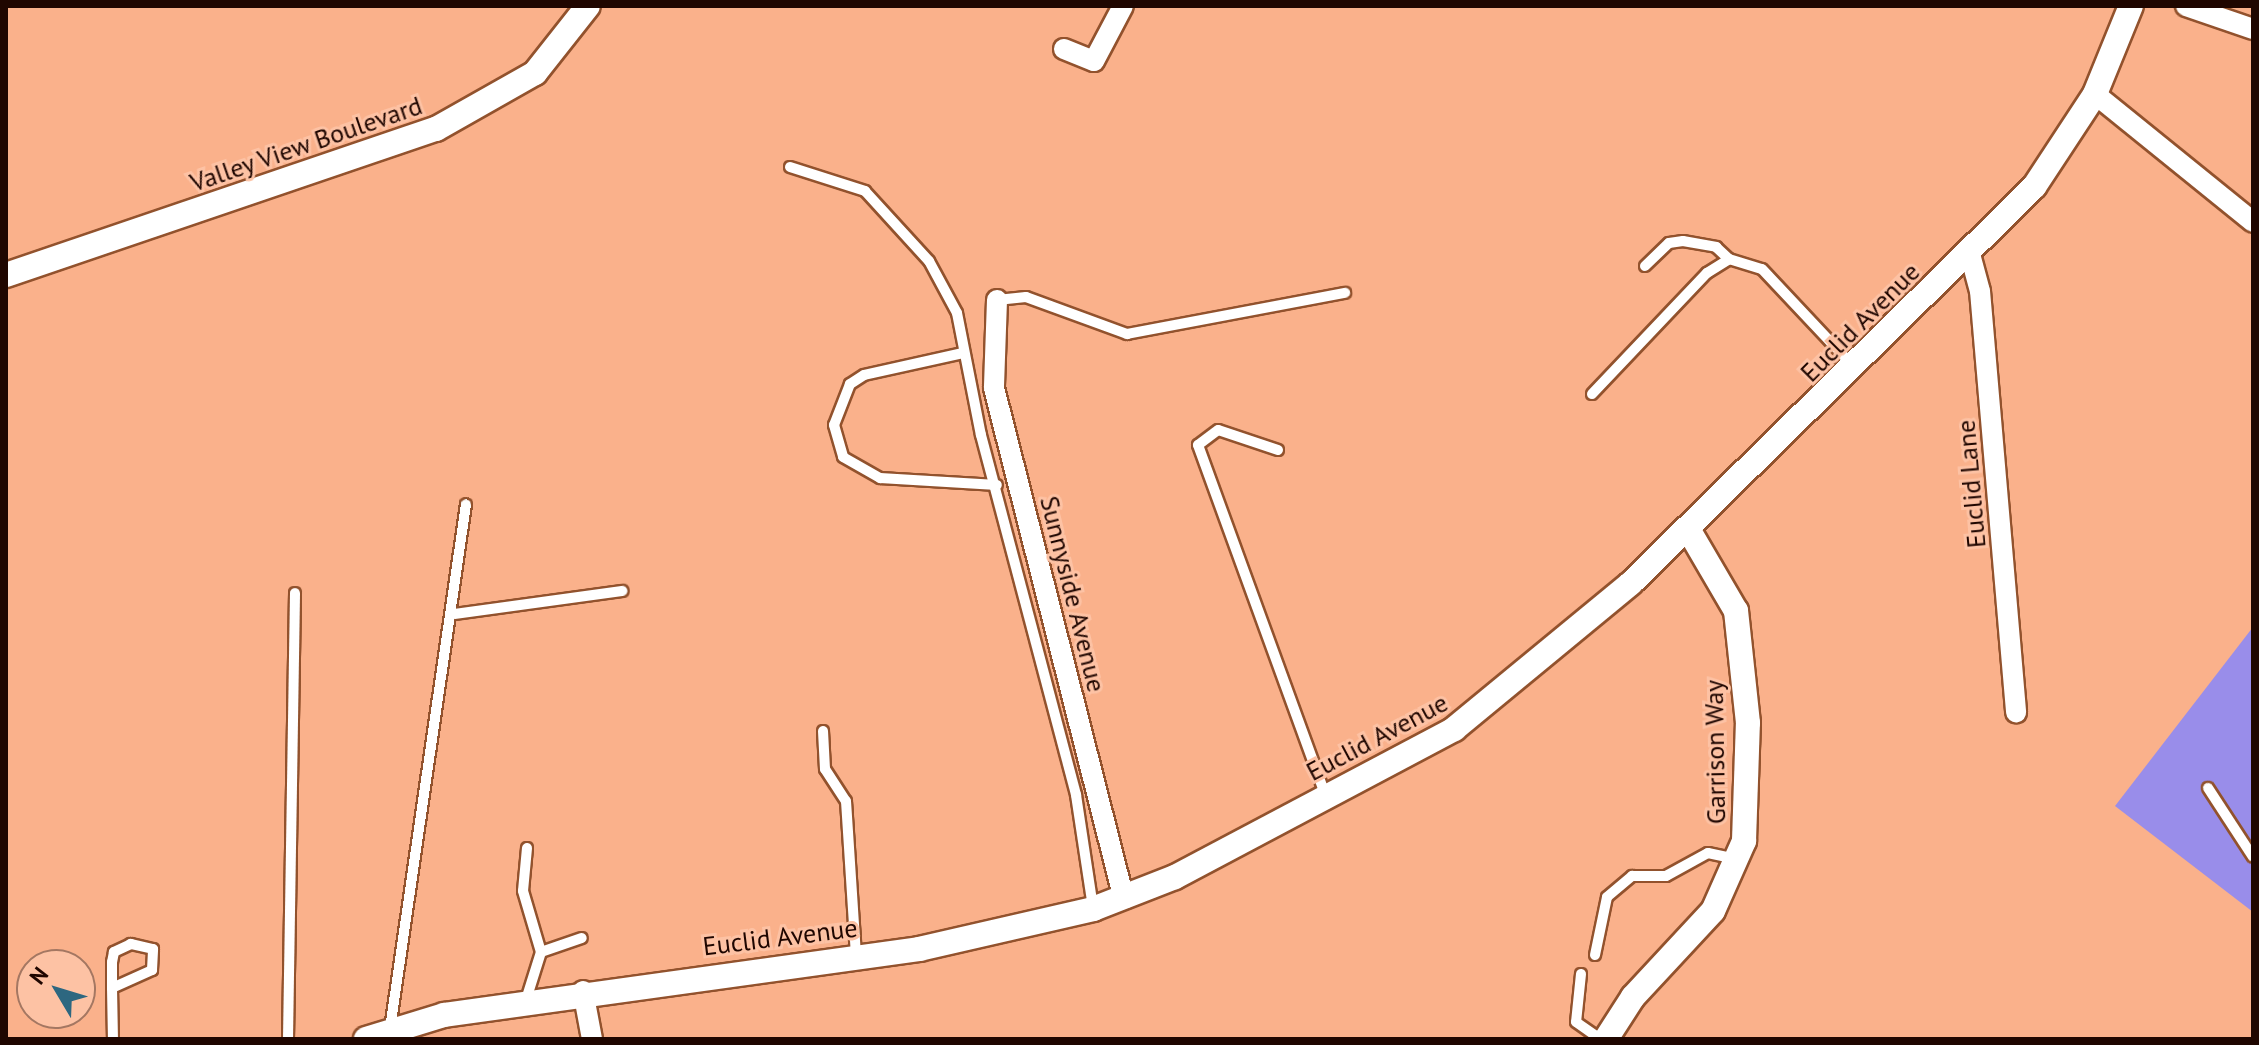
<!DOCTYPE html>
<style>
body{margin:0}
#map{position:relative;width:2259px;height:1045px;overflow:hidden;background:#fab18b;font-family:"PT Sans",sans-serif}
div>[style]{position:absolute}
.green>*{inset:0;background:#998dea}
.roads{filter:drop-shadow(2px 0 #92522d) drop-shadow(-2px 0 #92522d) drop-shadow(0 2px #92522d) drop-shadow(0 -2px #92522d)}
.service>*{height:10px;margin:-5px;padding:0 5px;transform-origin:5px;border-radius:5px;background:#fff}
.minor>*{height:20px;margin:-10px;padding:0 10px;transform-origin:10px;border-radius:10px;background:#fff}
.tertiary>*{height:24px;margin:-12px;padding:0 12px;transform-origin:12px;border-radius:12px;background:#fff}
span{translate:-50% -50%;white-space:nowrap;text-align:center;line-height:1.15;-webkit-text-stroke:6px #fdc2a4;paint-order:stroke}
.street-label{font-size:26px;color:#1f0600}
.frame{position:absolute;inset:0;border:8px solid #1f0600;pointer-events:none}
.north{position:absolute;left:16px;top:949px;width:80px;height:80px;box-sizing:border-box;background:#fdc2a4;border:2px solid #a47762;border-radius:50%;rotate:308deg;font-size:22px;font-weight:700;line-height:32px;text-align:center;color:#1f0600}
.north::after{content:'';display:block;margin:auto;width:28px;height:36px;background:#2d6780;clip-path:polygon(50% 0,100% 100%,50% 72%,0 100%)}
</style>
<div id="map">
<div class="green">
<div style="clip-path:polygon(2253px 627px,2253px 912px,2115px 806px)"></div>
</div>
<div class="roads">
<div class="service">
<div style="left:790px;top:167px;width:79px;rotate:17.7deg"></div>
<div style="left:865px;top:191px;width:95px;rotate:47.6deg"></div>
<div style="left:929px;top:261px;width:59px;rotate:61.7deg"></div>
<div style="left:957px;top:313px;width:124px;rotate:78.9deg"></div>
<div style="left:981px;top:435px;width:372px;rotate:75.2deg"></div>
<div style="left:1076px;top:795px;width:113px;rotate:81.4deg"></div>
<div style="left:1645px;top:266px;width:33px;rotate:-44deg"></div>
<div style="left:1669px;top:243px;width:14px;rotate:-8deg"></div>
<div style="left:1683px;top:241px;width:34px;rotate:10deg"></div>
<div style="left:1716px;top:247px;width:18px;rotate:43deg"></div>
<div style="left:997px;top:300px;width:29px;rotate:-6deg"></div>
<div style="left:1026px;top:297px;width:108px;rotate:20.1deg"></div>
<div style="left:1127px;top:334px;width:222px;rotate:-10.7deg"></div>
<div style="left:963px;top:353px;width:101px;rotate:167.5deg"></div>
<div style="left:864px;top:375px;width:17px;rotate:147deg"></div>
<div style="left:850px;top:384px;width:44px;rotate:111.3deg"></div>
<div style="left:834px;top:425px;width:33px;rotate:74deg"></div>
<div style="left:843px;top:457px;width:43px;rotate:29.6deg"></div>
<div style="left:880px;top:478px;width:117px;rotate:3.4deg"></div>
<div style="left:1592px;top:394px;width:167px;rotate:-46.5deg"></div>
<div style="left:1707px;top:273px;width:26px;rotate:-32deg"></div>
<div style="left:1729px;top:259px;width:34px;rotate:17deg"></div>
<div style="left:1762px;top:269px;width:134px;rotate:46.8deg"></div>
<div style="left:1278px;top:450px;width:63px;rotate:-161.6deg"></div>
<div style="left:1218px;top:430px;width:25px;rotate:143deg"></div>
<div style="left:1198px;top:445px;width:374px;rotate:70deg"></div>
<div style="left:454px;top:614px;width:170px;rotate:-7.8deg"></div>
<div style="left:823px;top:731px;width:38px;rotate:87deg"></div>
<div style="left:825px;top:769px;width:38px;rotate:57deg"></div>
<div style="left:846px;top:801px;width:155px;rotate:86.3deg"></div>
<div style="left:2208px;top:788px;width:82px;rotate:56.9deg"></div>
<div style="left:527px;top:848px;width:43px;rotate:95.3deg"></div>
<div style="left:523px;top:891px;width:64px;rotate:73.6deg"></div>
<div style="left:1595px;top:955px;width:59px;rotate:-78.3deg"></div>
<div style="left:1607px;top:897px;width:33px;rotate:-40deg"></div>
<div style="left:1632px;top:876px;width:34px"></div>
<div style="left:1666px;top:876px;width:48px;rotate:-28.7deg"></div>
<div style="left:1708px;top:853px;width:30px;rotate:12deg"></div>
<div style="left:1581px;top:974px;width:48px;rotate:95.9deg"></div>
<div style="left:1576px;top:1022px;width:29px;rotate:35deg"></div>
<div style="left:112px;top:988px;width:44px;rotate:-24.2deg"></div>
<div style="left:152px;top:970px;width:21px;rotate:-87deg"></div>
<div style="left:153px;top:949px;width:23px;rotate:-167deg"></div>
<div style="left:131px;top:944px;width:19px;rotate:155deg"></div>
<div style="left:114px;top:952px;width:10px;rotate:101deg"></div>
<div style="left:112px;top:962px;width:26px;rotate:90deg"></div>
<div style="left:112px;top:988px;width:51px;rotate:88.9deg"></div>
<div style="left:525px;top:1003px;width:53px;rotate:-72.6deg"></div>
<div style="left:541px;top:952px;width:43px;rotate:-18.9deg"></div>
<div style="left:390px;top:1029px;width:530px;rotate:-81.76deg"></div>
<div style="left:288px;top:1039px;width:446px;rotate:-89.1deg"></div>
</div>
<div class="minor">
<div style="left:2186px;top:6px;width:71px;rotate:18.9deg"></div>
<div style="left:1064px;top:49px;width:32px;rotate:22deg"></div>
<div style="left:1094px;top:61px;width:62px;rotate:-62.2deg"></div>
<div style="left:2095px;top:94px;width:203px;rotate:39deg"></div>
<div style="left:1970px;top:254px;width:38px;rotate:75deg"></div>
<div style="left:1980px;top:291px;width:423px;rotate:85.1deg"></div>
<div style="left:997px;top:300px;width:88px;rotate:92deg"></div>
<div style="left:994px;top:388px;width:527px;rotate:75.73deg"></div>
<div style="left:583px;top:991px;width:49px;rotate:79.4deg"></div>
</div>
<div class="tertiary">
<div style="left:6px;top:275px;width:454px;rotate:-18.8deg"></div>
<div style="left:436px;top:129px;width:114px;rotate:-29.5deg"></div>
<div style="left:535px;top:73px;width:85px;rotate:-51.7deg"></div>
<div style="left:366px;top:1039px;width:82px;rotate:-17.1deg"></div>
<div style="left:444px;top:1015px;width:480px;rotate:-7.9deg"></div>
<div style="left:919px;top:949px;width:179px;rotate:-12.9deg"></div>
<div style="left:1093px;top:909px;width:88px;rotate:-21.3deg"></div>
<div style="left:1175px;top:877px;width:316px;rotate:-27.9deg"></div>
<div style="left:1454px;top:729px;width:229px;rotate:-39.5deg"></div>
<div style="left:1631px;top:583px;width:565px;rotate:-44.5deg"></div>
<div style="left:2034px;top:187px;width:111px;rotate:-56.7deg"></div>
<div style="left:2095px;top:94px;width:95px;rotate:-67.8deg"></div>
<div style="left:1606px;top:1039px;width:50px;rotate:-57.3deg"></div>
<div style="left:1633px;top:997px;width:117px;rotate:-47.1deg"></div>
<div style="left:1713px;top:911px;width:77px;rotate:-66.1deg"></div>
<div style="left:1744px;top:841px;width:118px;rotate:-88.1deg"></div>
<div style="left:1748px;top:723px;width:113px;rotate:-96.1deg"></div>
<div style="left:1736px;top:611px;width:95px;rotate:-120.3deg"></div>
</div>
</div>
<div class="street-label">
<span style="left:306px;top:144px;rotate:-19deg">Valley View Boulevard</span>
<span style="left:1860px;top:322px;rotate:-45deg">Euclid Avenue</span>
<span style="left:1971px;top:484px;rotate:-95deg">Euclid Lane</span>
<span style="left:1073px;top:594px;rotate:76deg">Sunnyside Avenue</span>
<span style="left:1377px;top:737px;rotate:-28deg">Euclid Avenue</span>
<span style="left:1715px;top:752px;rotate:-91deg">Garrison Way</span>
<span style="left:780px;top:937px;rotate:-7deg">Euclid Avenue</span>
</div>
<div class="frame"></div>
<div class="north">N</div>
</div>
